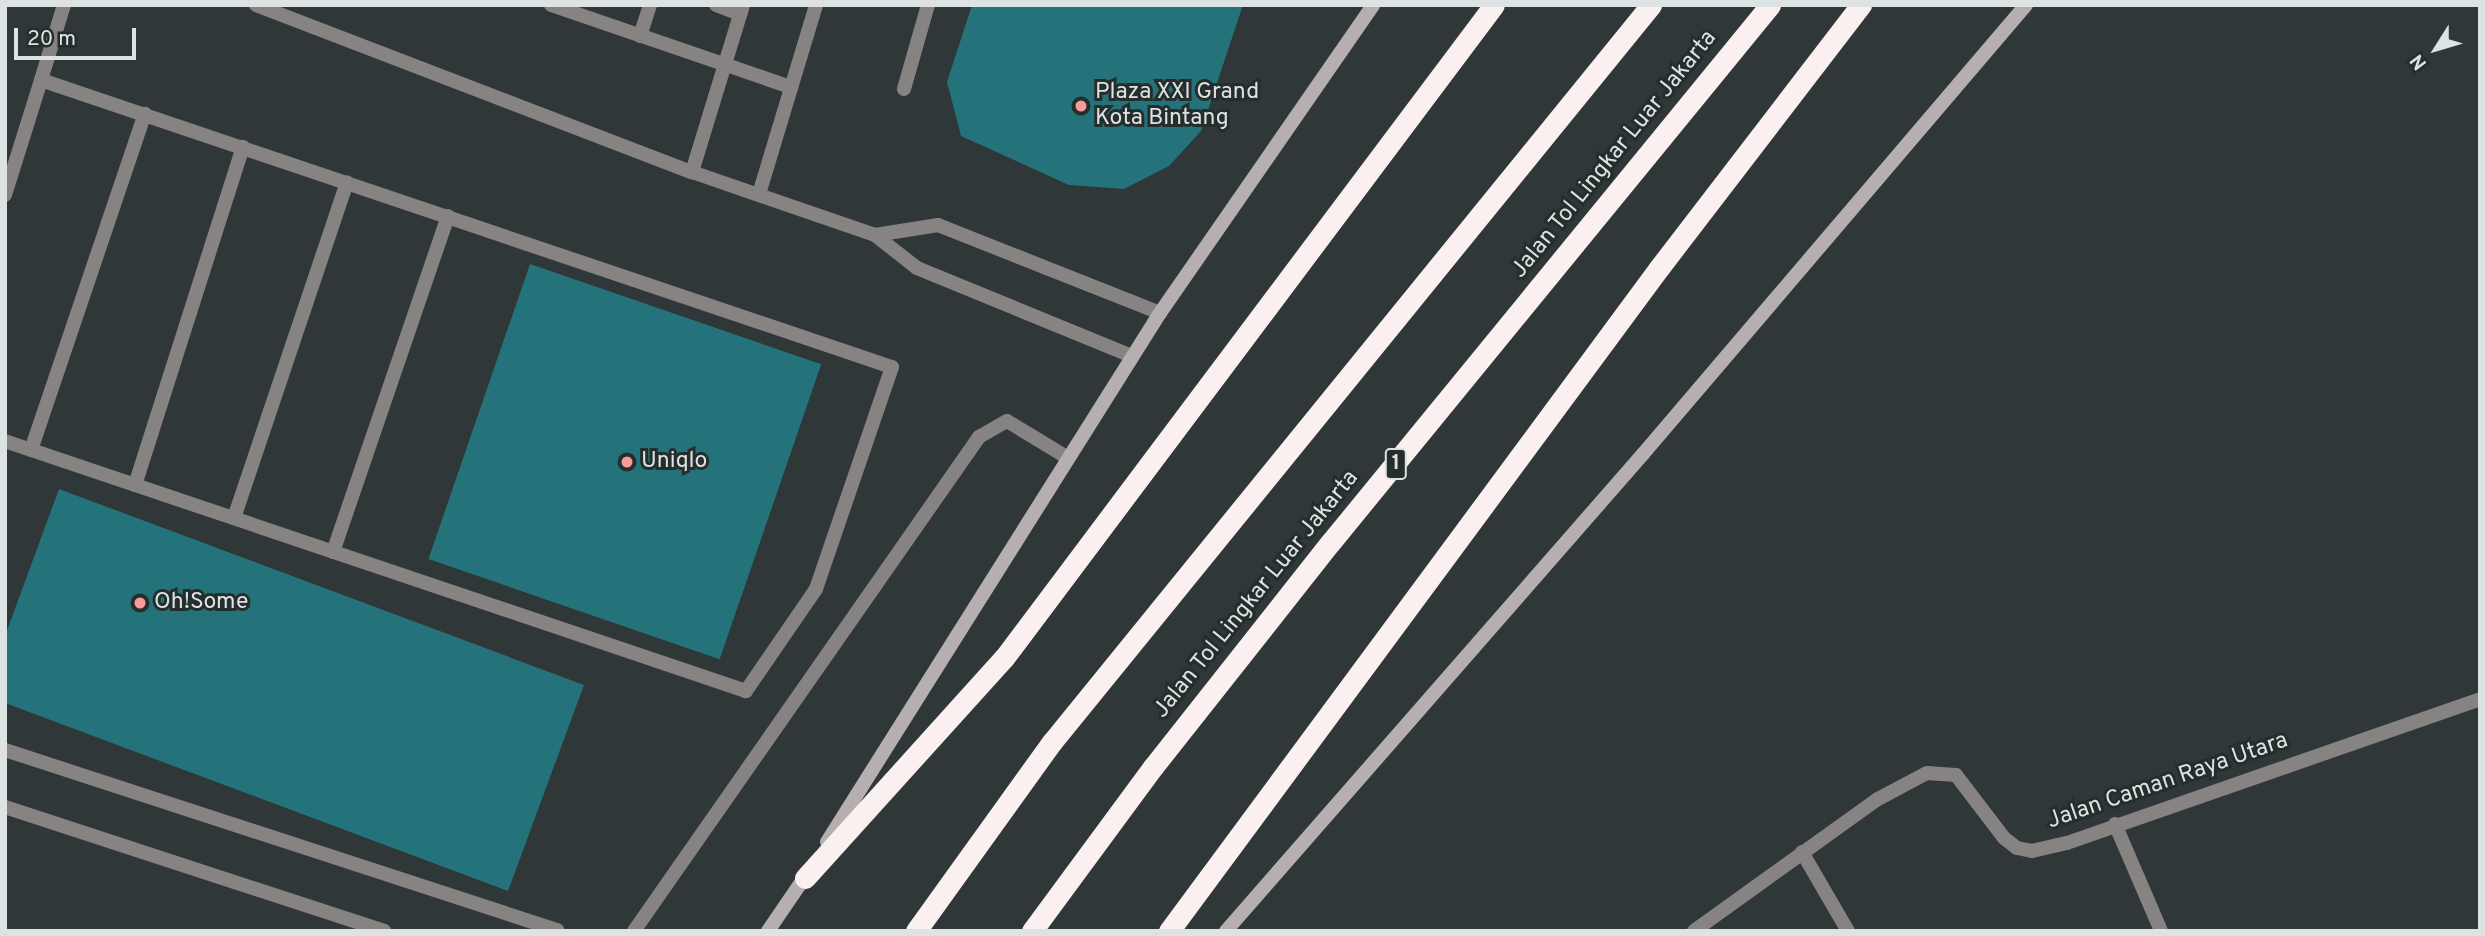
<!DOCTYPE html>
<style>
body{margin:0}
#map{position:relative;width:2485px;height:936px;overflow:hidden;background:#2f3738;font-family:Overpass,sans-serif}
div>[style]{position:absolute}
.building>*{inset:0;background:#24737a;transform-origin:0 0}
.lane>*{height:14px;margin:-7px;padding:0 7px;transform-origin:7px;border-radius:7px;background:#878383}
.street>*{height:14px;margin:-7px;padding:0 7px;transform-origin:7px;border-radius:7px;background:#878383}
.secondary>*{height:14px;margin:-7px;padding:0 7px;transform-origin:7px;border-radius:7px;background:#b6afaf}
.highway>*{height:21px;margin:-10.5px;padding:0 10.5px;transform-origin:10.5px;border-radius:10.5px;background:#faf0f0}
.dots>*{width:19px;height:19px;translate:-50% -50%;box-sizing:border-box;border:4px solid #252d2d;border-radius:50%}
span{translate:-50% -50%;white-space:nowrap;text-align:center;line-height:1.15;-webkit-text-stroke:6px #252d2d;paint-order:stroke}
.shield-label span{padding:2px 5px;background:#252d2d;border:2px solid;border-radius:5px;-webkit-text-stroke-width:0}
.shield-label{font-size:21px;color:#dde3e3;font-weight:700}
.poi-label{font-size:23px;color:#dde3e3}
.left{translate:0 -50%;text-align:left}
.street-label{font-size:23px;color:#dde3e3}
.frame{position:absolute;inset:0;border:7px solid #dde3e3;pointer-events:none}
.north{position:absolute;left:2401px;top:14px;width:70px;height:70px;-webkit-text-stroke:5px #252d2d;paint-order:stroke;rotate:233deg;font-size:19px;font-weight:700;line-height:28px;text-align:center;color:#dde3e3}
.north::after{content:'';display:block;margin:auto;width:24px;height:32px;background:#dde3e3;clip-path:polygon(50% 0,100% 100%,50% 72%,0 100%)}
.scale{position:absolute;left:14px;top:28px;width:122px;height:32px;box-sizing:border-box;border:4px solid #dde3e3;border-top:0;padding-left:9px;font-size:21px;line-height:24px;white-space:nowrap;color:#dde3e3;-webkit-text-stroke:5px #252d2d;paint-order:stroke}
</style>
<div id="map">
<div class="building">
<div style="clip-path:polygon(972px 5px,1243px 5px,1201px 131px,1169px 166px,1124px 189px,1069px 185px,961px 136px,947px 82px)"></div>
<div style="left:530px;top:264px;width:308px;height:312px;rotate:19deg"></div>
<div style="clip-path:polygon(59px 489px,584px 685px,508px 891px,5px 703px,5px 636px)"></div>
</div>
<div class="lane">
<div style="left:551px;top:5px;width:254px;rotate:18.9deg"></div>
<div style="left:716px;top:5px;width:26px;rotate:21deg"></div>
<div style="left:640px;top:36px;width:33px;rotate:-72deg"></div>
<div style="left:41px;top:80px;width:78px;rotate:-73deg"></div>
<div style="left:904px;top:89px;width:87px;rotate:-74.1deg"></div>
<div style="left:692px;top:172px;width:175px;rotate:-73deg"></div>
<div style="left:759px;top:194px;width:197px;rotate:-73.2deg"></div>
<div style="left:5px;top:195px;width:121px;rotate:-72.6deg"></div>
<div style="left:41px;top:80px;width:898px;rotate:18.64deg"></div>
<div style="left:892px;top:367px;width:235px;rotate:108.9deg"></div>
<div style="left:816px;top:589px;width:124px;rotate:124.5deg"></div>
<div style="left:746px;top:691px;width:782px;rotate:-161.36deg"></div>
<div style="left:31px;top:450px;width:355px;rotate:-71.3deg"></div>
<div style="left:135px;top:485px;width:355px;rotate:-72.3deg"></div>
<div style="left:234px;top:518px;width:354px;rotate:-71.4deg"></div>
<div style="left:333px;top:552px;width:355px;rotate:-71.1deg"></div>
<div style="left:5px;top:750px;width:581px;rotate:18.06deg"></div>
<div style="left:5px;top:807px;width:399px;rotate:18.1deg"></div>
</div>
<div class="street">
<div style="left:256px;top:5px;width:467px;rotate:21deg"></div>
<div style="left:692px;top:172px;width:194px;rotate:19deg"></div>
<div style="left:875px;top:235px;width:53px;rotate:38.2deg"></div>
<div style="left:917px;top:268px;width:232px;rotate:22.3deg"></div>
<div style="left:875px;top:235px;width:64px;rotate:-9deg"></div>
<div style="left:938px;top:225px;width:239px;rotate:21.6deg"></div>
<div style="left:2115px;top:824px;width:116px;rotate:66.7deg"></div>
<div style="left:1802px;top:852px;width:91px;rotate:59.8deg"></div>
<div style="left:634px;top:931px;width:603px;rotate:-55.07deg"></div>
<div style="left:979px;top:437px;width:32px;rotate:-30deg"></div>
<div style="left:1007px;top:421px;width:71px;rotate:31.2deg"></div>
<div style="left:1694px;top:931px;width:226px;rotate:-35.7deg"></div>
<div style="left:1878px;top:799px;width:55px;rotate:-28deg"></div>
<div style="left:1927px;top:773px;width:29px;rotate:4deg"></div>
<div style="left:1956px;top:775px;width:79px;rotate:52.7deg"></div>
<div style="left:2004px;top:838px;width:16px;rotate:38deg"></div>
<div style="left:2017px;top:848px;width:15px;rotate:11deg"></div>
<div style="left:2032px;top:851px;width:36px;rotate:-13deg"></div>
<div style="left:2067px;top:843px;width:437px;rotate:-19.2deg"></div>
</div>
<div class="secondary">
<div style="left:827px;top:842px;width:625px;rotate:-57.81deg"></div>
<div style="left:1160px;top:313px;width:374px;rotate:-55.3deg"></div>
<div style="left:768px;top:931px;width:73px;rotate:-55.7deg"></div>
<div style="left:1226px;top:931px;width:634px;rotate:-48.84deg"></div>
<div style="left:1643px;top:454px;width:590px;rotate:-49.54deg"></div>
</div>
<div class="highway">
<div style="left:805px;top:878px;width:297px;rotate:-47.9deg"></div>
<div style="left:1004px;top:658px;width:816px;rotate:-53.12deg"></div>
<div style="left:916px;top:931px;width:233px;rotate:-54.3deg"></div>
<div style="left:1052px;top:742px;width:950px;rotate:-50.9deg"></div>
<div style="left:1032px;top:931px;width:204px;rotate:-53.6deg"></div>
<div style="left:1153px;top:767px;width:285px;rotate:-51.7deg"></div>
<div style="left:1330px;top:543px;width:695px;rotate:-50.72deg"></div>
<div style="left:1169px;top:931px;width:824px;rotate:-53.53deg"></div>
<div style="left:1659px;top:268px;width:332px;rotate:-52.5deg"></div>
</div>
<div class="dots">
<div style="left:1081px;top:106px;background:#f59b9d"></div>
<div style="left:627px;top:462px;background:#f59b9d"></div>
<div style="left:140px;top:603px;background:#f59b9d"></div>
</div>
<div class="shield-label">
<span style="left:1396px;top:464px">1</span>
</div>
<div class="poi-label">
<span class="left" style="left:1095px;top:106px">Plaza XXI Grand<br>Kota Bintang</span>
<span class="left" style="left:641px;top:462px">Uniqlo</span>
<span class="left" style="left:154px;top:603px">Oh!Some</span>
</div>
<div class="street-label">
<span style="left:1615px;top:155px;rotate:-51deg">Jalan Tol Lingkar Luar Jakarta</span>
<span style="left:1257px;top:595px;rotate:-51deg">Jalan Tol Lingkar Luar Jakarta</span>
<span style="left:2168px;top:782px;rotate:-19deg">Jalan Caman Raya Utara</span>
</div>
<div class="frame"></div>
<div class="north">N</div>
<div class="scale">20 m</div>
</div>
